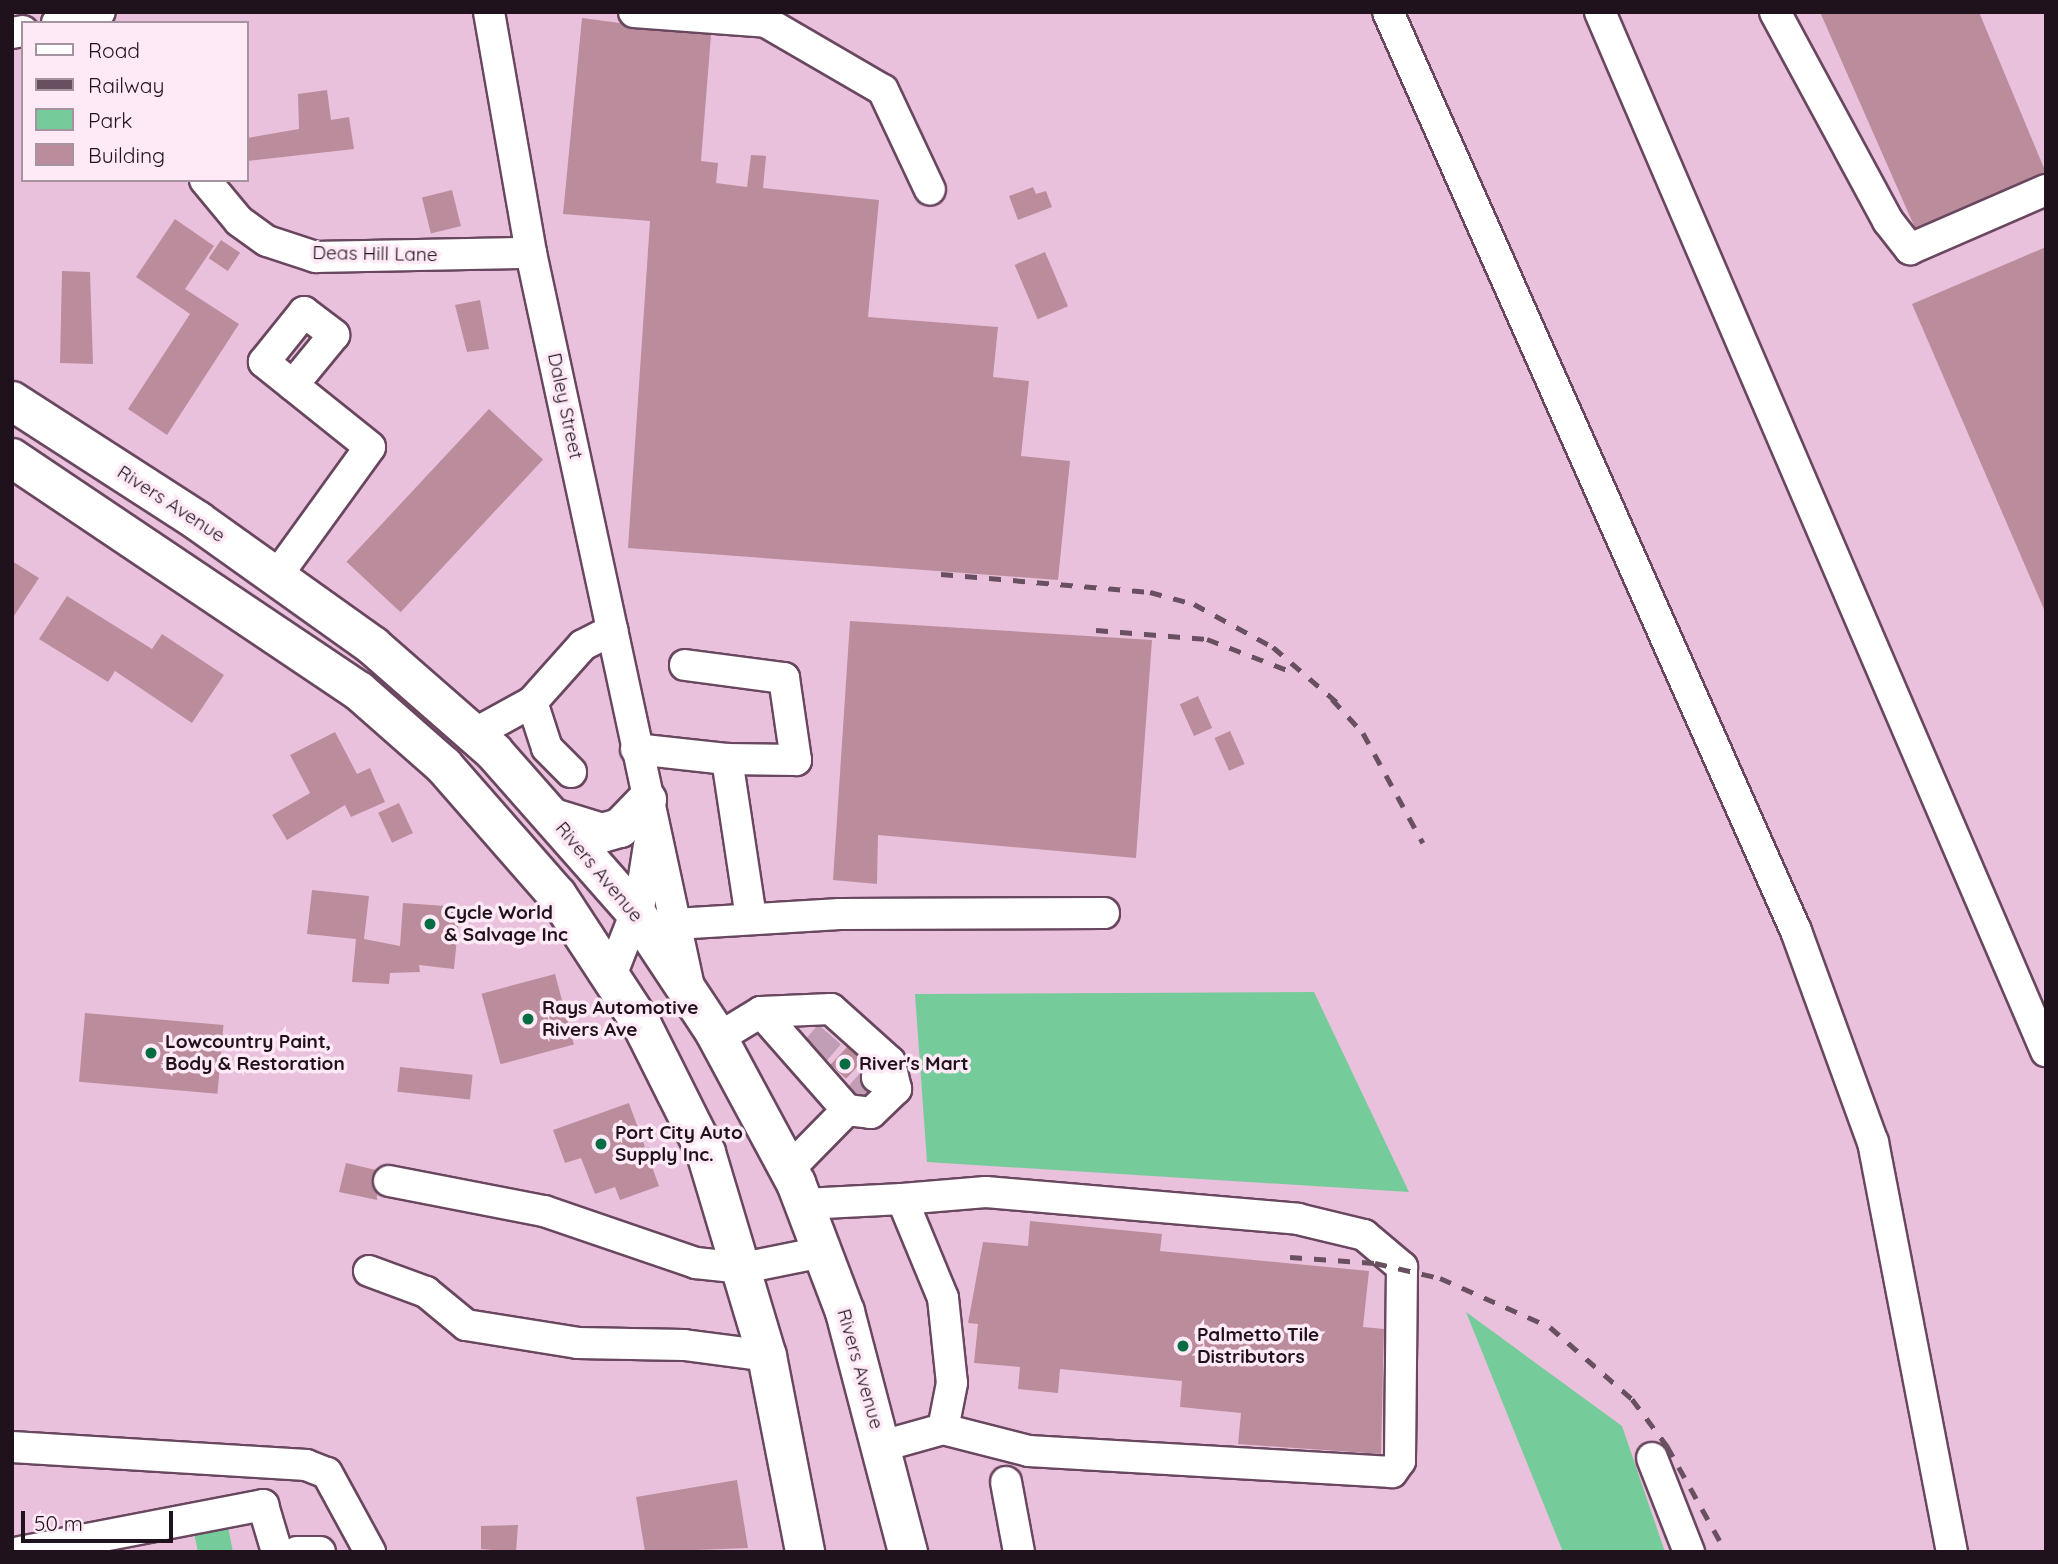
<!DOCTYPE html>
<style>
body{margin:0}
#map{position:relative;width:2058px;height:1564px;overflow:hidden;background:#eac1dd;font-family:Quicksand,sans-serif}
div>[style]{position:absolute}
.green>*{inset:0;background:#75cb9a}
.building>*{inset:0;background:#bb8d9c;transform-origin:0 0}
.minor-tunnel>*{height:30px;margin-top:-15px;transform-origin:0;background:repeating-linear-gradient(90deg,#c29eb6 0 30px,transparent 0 45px)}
.roads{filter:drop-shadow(2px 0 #69475f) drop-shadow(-2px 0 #69475f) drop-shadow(0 2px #69475f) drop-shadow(0 -2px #69475f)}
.minor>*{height:30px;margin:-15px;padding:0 15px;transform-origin:15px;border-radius:15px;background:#fff}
.major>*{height:38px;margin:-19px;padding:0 19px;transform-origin:19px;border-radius:19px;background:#fff}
.rail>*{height:5px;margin-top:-2.5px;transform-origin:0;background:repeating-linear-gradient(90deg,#685060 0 12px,transparent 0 24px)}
.dots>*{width:19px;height:19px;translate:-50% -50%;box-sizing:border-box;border:4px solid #fee9f7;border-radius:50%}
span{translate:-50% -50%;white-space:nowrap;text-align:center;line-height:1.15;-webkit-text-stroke:7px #fee9f7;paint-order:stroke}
.street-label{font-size:19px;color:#20121c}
.poi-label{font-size:19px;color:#20121c;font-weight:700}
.left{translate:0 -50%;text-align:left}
.frame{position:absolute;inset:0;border:14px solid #20121c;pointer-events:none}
.legend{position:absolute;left:21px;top:21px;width:228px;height:161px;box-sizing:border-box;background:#fee9f7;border:2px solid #a5939f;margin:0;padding:9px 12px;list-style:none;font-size:21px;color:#20121c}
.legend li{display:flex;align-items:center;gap:14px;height:35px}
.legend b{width:35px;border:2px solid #a5939f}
.scale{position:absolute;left:21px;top:1511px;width:152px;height:32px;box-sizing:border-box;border:4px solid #20121c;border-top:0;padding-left:9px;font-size:21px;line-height:24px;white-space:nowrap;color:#20121c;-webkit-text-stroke:5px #fee9f7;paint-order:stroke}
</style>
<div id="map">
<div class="green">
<div style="clip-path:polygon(1314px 992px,1409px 1192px,927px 1162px,915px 994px)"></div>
<div style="clip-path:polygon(1466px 1312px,1622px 1426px,1665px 1552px,1563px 1552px)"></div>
<div style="clip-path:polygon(225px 1512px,233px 1552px,198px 1552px,191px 1518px)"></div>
</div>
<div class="building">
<div style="clip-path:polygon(1820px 12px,1979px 12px,2046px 173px,1915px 228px)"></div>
<div style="clip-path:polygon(582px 18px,711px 35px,701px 161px,718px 163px,716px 183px,747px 187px,751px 155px,766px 156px,763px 188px,879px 200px,868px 317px,998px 327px,993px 377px,1029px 381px,1021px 456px,1070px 461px,1058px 580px,628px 548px,650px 221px,563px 214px)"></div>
<div style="clip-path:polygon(327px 90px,331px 120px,349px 117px,354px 149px,248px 161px,247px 138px,299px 129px,298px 94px)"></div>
<div style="clip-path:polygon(1033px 187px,1036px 194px,1046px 191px,1052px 207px,1018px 220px,1009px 196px)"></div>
<div style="left:452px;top:190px;width:37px;height:31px;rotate:76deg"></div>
<div style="clip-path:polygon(175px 219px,214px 246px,185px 289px,239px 324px,167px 435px,128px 409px,190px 314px,136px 277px)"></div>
<div style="left:221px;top:240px;width:23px;height:22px;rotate:34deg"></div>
<div style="clip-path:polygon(2046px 247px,2046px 614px,1912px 304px)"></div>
<div style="left:1045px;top:252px;width:59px;height:33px;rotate:67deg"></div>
<div style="clip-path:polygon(62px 271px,90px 272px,93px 364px,60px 363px)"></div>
<div style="clip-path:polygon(480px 300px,489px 349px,467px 352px,455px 305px)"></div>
<div style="left:489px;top:409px;width:74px;height:209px;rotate:43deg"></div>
<div style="clip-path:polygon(12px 561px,39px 578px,12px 619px)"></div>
<div style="clip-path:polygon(67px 596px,152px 649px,162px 634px,224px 675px,192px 723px,115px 671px,108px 682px,39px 639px)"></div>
<div style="clip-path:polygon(850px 621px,1152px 640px,1136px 858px,878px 835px,877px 884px,833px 880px)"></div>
<div style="left:1198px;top:696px;width:35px;height:20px;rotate:66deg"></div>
<div style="left:1230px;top:731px;width:36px;height:17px;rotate:66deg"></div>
<div style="clip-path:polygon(335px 732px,357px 774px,370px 768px,385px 802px,351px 817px,345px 805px,287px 840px,272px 815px,310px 793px,290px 755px)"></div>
<div style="left:399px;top:803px;width:33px;height:23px;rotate:65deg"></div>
<div style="clip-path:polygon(312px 890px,369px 896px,364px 939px,400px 946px,403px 903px,460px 907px,454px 969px,419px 965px,420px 972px,390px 973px,389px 984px,352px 982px,356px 939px,307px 934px)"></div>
<div style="left:555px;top:974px;width:73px;height:76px;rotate:75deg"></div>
<div style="left:85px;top:1013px;width:139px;height:69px;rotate:5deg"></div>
<div style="left:847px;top:1047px;width:21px;height:24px;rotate:43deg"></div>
<div style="left:400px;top:1067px;width:73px;height:25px;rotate:6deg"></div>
<div style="clip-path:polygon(629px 1103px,659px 1186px,620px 1200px,615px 1187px,595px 1194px,581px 1158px,565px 1163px,553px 1130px)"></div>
<div style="clip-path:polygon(346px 1163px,376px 1170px,377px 1200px,339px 1192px)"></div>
<div style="clip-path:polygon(1030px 1221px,1162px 1234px,1160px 1251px,1369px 1271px,1363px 1327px,1384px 1329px,1381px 1454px,1238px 1444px,1241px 1413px,1180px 1407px,1182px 1381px,1060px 1369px,1058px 1393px,1018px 1389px,1020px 1367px,974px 1363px,978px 1324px,968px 1323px,983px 1242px,1028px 1246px)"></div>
<div style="clip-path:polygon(737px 1480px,748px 1548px,645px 1552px,636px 1497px)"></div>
<div style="clip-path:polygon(518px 1525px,516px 1552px,481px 1549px,481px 1526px)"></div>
</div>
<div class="minor-tunnel">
<div style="left:810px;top:1057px;width:30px;rotate:-49deg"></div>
<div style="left:856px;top:1100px;width:31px;rotate:-48deg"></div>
</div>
<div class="roads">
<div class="minor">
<div style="left:489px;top:12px;width:245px;rotate:80.1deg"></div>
<div style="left:531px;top:253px;width:746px;rotate:77.85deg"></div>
<div style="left:634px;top:12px;width:132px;rotate:4.3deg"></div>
<div style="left:766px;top:22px;width:135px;rotate:30.2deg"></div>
<div style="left:883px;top:90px;width:110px;rotate:64.8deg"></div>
<div style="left:1388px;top:12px;width:1005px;rotate:66.06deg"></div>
<div style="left:1796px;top:931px;width:225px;rotate:70deg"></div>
<div style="left:1873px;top:1142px;width:418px;rotate:79.1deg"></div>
<div style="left:1600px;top:12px;width:1131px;rotate:66.77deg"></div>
<div style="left:1775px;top:12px;width:238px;rotate:61.6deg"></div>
<div style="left:1888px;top:221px;width:36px;rotate:52deg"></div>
<div style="left:1910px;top:249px;width:148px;rotate:-23.5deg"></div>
<div style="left:57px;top:23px;width:44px;rotate:-14.3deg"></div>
<div style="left:12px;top:33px;width:11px;rotate:-10deg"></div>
<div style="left:205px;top:180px;width:53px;rotate:50.3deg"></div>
<div style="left:239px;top:221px;width:34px;rotate:36deg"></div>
<div style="left:267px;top:241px;width:52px;rotate:18.1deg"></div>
<div style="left:316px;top:257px;width:215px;rotate:-1.1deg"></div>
<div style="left:276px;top:577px;width:160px;rotate:-54.1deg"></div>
<div style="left:370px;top:447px;width:136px;rotate:-141.3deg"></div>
<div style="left:264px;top:362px;width:64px;rotate:-51.3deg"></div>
<div style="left:304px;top:312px;width:38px;rotate:37deg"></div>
<div style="left:334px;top:335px;width:65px;rotate:129.4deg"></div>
<div style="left:685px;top:665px;width:100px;rotate:7.5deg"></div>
<div style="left:784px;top:678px;width:83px;rotate:81.7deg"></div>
<div style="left:796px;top:760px;width:69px;rotate:-179.2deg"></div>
<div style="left:532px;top:702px;width:48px;rotate:71.9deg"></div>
<div style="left:547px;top:748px;width:34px;rotate:45deg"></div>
<div style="left:474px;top:734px;width:66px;rotate:-28.9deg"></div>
<div style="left:532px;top:702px;width:76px;rotate:-48.2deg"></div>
<div style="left:583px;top:645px;width:33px;rotate:-27deg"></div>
<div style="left:636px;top:749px;width:92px;rotate:6.3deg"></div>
<div style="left:727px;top:759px;width:161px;rotate:81.4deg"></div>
<div style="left:675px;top:924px;width:165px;rotate:-3.5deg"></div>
<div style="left:840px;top:914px;width:264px;rotate:-0.2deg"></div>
<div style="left:612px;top:973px;width:76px;rotate:-68.5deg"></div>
<div style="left:640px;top:902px;width:58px;rotate:-81deg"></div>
<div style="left:761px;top:1012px;width:70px;rotate:-2.5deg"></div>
<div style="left:831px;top:1009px;width:79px;rotate:41.9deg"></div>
<div style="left:890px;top:1062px;width:20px;rotate:131deg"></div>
<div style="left:718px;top:1038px;width:50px;rotate:-31.2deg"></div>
<div style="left:761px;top:1012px;width:130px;rotate:48.7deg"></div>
<div style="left:847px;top:1110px;width:84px;rotate:134.5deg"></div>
<div style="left:847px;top:1110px;width:24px;rotate:7deg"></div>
<div style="left:871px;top:1113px;width:35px;rotate:-44deg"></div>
<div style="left:896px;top:1089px;width:28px;rotate:-103deg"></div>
<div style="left:389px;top:1181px;width:158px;rotate:11deg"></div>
<div style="left:544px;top:1211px;width:161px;rotate:18.9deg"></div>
<div style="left:696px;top:1263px;width:47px;rotate:6.1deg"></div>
<div style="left:743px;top:1268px;width:81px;rotate:-11.4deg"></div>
<div style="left:902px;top:1199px;width:84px;rotate:-4.8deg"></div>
<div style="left:986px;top:1192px;width:313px;rotate:4.9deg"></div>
<div style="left:1298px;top:1219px;width:68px;rotate:13.6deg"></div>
<div style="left:1364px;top:1235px;width:50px;rotate:40.1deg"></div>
<div style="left:1402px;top:1267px;width:194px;rotate:90.6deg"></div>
<div style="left:1400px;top:1461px;width:14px;rotate:126deg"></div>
<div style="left:1392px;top:1472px;width:364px;rotate:-176.7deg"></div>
<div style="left:1029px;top:1451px;width:89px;rotate:-165.7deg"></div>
<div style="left:804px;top:1204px;width:98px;rotate:-2.9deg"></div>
<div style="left:902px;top:1199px;width:107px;rotate:67.5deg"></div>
<div style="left:943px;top:1298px;width:85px;rotate:84deg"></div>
<div style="left:952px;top:1383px;width:47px;rotate:101.1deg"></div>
<div style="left:943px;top:1429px;width:63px;rotate:164.4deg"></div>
<div style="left:369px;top:1271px;width:61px;rotate:20.2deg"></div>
<div style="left:426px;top:1292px;width:52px;rotate:39.5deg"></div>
<div style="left:466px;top:1325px;width:113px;rotate:9.1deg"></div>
<div style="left:578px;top:1343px;width:106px;rotate:1.1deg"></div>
<div style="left:684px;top:1345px;width:84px;rotate:7.5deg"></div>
<div style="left:12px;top:1447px;width:295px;rotate:3.5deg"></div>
<div style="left:306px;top:1465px;width:22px;rotate:21deg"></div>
<div style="left:327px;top:1473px;width:90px;rotate:61.4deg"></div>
<div style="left:1652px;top:1458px;width:101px;rotate:68.5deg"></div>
<div style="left:1006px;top:1482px;width:71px;rotate:79.5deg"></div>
<div style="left:20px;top:1552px;width:248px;rotate:-10.9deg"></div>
<div style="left:263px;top:1505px;width:49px;rotate:73.4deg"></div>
<div style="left:297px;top:1552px;width:23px"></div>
</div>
<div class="major">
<div style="left:12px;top:401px;width:221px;rotate:32.8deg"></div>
<div style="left:198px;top:521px;width:215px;rotate:35.5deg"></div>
<div style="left:373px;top:646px;width:161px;rotate:41.2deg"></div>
<div style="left:494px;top:752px;width:215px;rotate:48.6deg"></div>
<div style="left:636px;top:913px;width:141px;rotate:56.5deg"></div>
<div style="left:714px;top:1031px;width:173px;rotate:61.7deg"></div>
<div style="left:796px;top:1183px;width:138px;rotate:69.2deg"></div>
<div style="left:845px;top:1312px;width:248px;rotate:75.3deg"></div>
<div style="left:12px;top:458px;width:418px;rotate:33.9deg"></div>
<div style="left:359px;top:691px;width:113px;rotate:41.4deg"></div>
<div style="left:444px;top:766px;width:171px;rotate:48.8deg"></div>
<div style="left:557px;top:895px;width:155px;rotate:56.8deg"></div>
<div style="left:642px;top:1025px;width:143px;rotate:63.4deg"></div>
<div style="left:706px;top:1153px;width:212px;rotate:73.3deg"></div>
<div style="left:767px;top:1356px;width:200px;rotate:79deg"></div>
<div style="left:553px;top:818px;width:51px;rotate:17deg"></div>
<div style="left:602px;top:833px;width:19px;rotate:-16deg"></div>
<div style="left:620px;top:828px;width:39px;rotate:-46deg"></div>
</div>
</div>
<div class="rail">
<div style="left:941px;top:574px;width:210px;rotate:4.9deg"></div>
<div style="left:1150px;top:592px;width:46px;rotate:15.3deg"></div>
<div style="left:1194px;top:604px;width:90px;rotate:28.6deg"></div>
<div style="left:1273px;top:647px;width:87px;rotate:40.8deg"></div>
<div style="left:1096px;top:630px;width:111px;rotate:4.6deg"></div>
<div style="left:1207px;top:639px;width:94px;rotate:21.1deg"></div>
<div style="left:1332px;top:699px;width:46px;rotate:47.6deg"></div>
<div style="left:1363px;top:733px;width:125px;rotate:61.4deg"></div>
<div style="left:1290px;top:1257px;width:85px;rotate:4deg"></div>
<div style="left:1375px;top:1263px;width:67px;rotate:13deg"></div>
<div style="left:1440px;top:1278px;width:120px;rotate:24deg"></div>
<div style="left:1550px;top:1327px;width:109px;rotate:41.3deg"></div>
<div style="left:1632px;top:1399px;width:59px;rotate:53.3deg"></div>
<div style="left:1667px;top:1446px;width:121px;rotate:60.9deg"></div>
</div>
<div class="dots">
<div style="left:430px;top:924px;background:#066c42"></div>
<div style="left:528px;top:1019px;background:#066c42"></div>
<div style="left:151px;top:1053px;background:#066c42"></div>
<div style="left:845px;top:1064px;background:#066c42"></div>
<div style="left:601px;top:1144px;background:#066c42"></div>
<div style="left:1183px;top:1346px;background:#066c42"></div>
</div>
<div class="street-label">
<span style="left:375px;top:254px;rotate:1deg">Deas Hill Lane</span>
<span style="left:565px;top:406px;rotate:78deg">Daley Street</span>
<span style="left:171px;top:504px;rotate:33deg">Rivers Avenue</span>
<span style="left:599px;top:872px;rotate:50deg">Rivers Avenue</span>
<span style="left:860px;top:1369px;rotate:74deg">Rivers Avenue</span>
</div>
<div class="poi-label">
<span class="left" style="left:444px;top:924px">Cycle World<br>&amp; Salvage Inc</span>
<span class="left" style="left:542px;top:1019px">Rays Automotive<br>Rivers Ave</span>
<span class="left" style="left:165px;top:1053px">Lowcountry Paint,<br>Body &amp; Restoration</span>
<span class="left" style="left:859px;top:1064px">River's Mart</span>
<span class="left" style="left:615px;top:1144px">Port City Auto<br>Supply Inc.</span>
<span class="left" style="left:1197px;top:1346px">Palmetto Tile<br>Distributors</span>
</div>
<div class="frame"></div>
<ul class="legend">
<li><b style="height:9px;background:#fff"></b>Road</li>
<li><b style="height:9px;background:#685060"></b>Railway</li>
<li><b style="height:19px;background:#75cb9a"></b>Park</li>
<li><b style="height:19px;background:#bb8d9c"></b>Building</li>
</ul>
<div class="scale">50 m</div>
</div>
